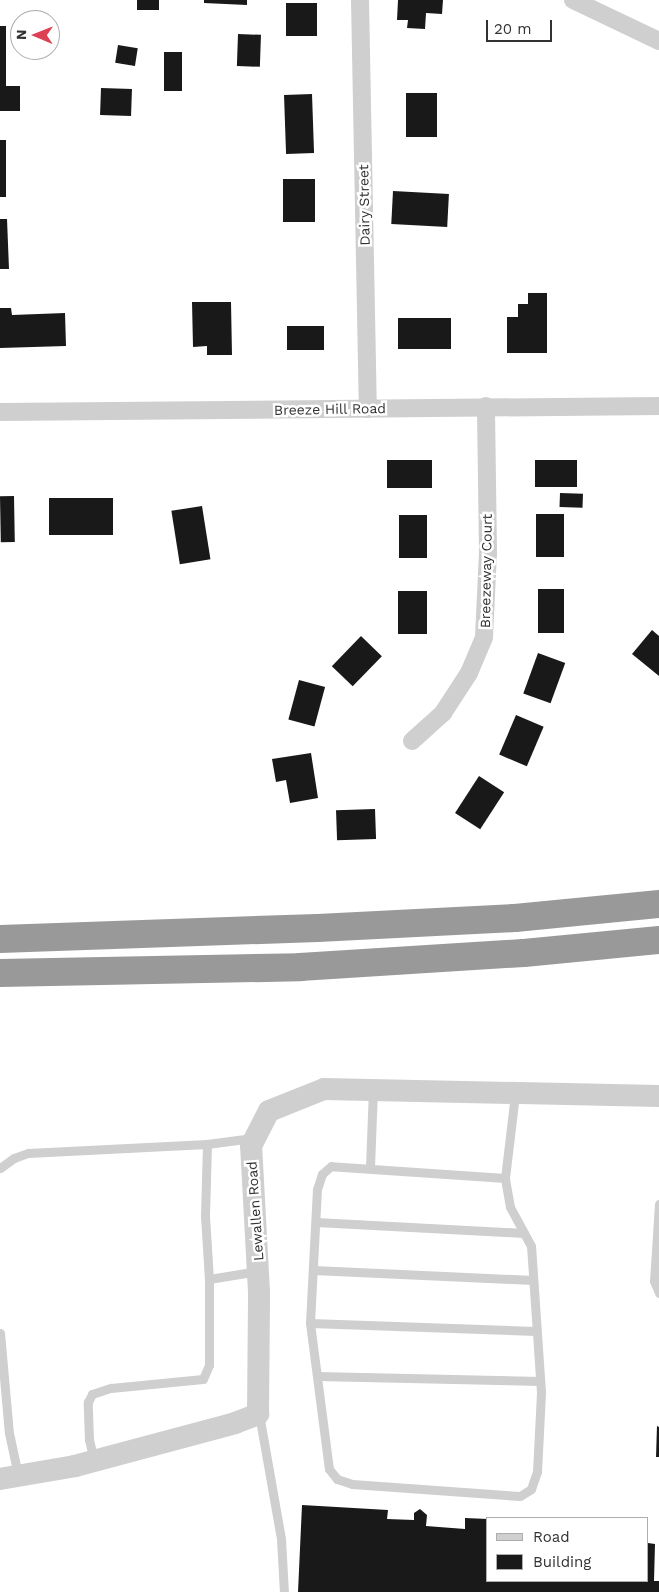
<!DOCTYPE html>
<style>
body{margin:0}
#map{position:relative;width:659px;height:1592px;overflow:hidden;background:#fff;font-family:"Work Sans",sans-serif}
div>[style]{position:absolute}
.building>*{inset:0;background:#191919;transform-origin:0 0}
.service>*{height:9px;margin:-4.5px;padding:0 4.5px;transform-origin:4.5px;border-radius:4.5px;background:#cfcfcf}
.minor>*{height:18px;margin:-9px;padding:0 9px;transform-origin:9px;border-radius:9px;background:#cfcfcf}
.tertiary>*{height:22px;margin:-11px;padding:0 11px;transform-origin:11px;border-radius:11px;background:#cfcfcf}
.motorway>*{height:28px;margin:-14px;padding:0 14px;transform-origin:14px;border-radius:14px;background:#999}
span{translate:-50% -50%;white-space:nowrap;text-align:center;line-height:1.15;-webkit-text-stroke:5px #fff;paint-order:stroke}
.street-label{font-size:14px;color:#323232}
.legend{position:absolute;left:486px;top:1517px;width:162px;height:65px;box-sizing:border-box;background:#fff;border:1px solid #adadad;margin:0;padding:6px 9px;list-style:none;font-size:15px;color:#323232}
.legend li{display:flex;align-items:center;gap:10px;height:25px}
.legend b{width:25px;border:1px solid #adadad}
.north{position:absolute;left:10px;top:10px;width:50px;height:50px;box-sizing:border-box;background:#fff;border:1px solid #adadad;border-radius:50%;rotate:271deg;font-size:14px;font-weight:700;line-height:20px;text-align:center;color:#323232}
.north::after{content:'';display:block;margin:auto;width:18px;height:22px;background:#dc4053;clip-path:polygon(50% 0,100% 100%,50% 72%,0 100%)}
.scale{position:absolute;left:486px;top:20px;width:66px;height:22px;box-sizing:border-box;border:2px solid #323232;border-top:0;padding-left:6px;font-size:15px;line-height:18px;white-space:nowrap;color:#323232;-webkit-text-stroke:4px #fff;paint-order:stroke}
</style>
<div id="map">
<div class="building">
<div style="left:137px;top:0;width:22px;height:10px"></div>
<div style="clip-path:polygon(204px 0,247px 0,247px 5px,204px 3px)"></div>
<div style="clip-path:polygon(398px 0,443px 0,442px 14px,426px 13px,425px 29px,407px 28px,408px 20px,397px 20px)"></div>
<div style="left:286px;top:3px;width:31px;height:33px"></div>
<div style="clip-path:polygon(0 26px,6px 26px,6px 86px,20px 86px,20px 111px,0 111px)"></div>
<div style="left:238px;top:34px;width:23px;height:32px;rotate:2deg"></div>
<div style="left:118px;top:45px;width:20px;height:18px;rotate:9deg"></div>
<div style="left:164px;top:52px;width:18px;height:39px"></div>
<div style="left:101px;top:88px;width:31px;height:27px;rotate:2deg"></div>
<div style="left:437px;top:93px;width:44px;height:31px;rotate:90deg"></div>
<div style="left:312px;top:94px;width:59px;height:28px;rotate:88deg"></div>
<div style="left:0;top:140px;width:6px;height:57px"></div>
<div style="left:283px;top:179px;width:32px;height:43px"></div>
<div style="left:393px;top:191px;width:56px;height:33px;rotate:3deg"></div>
<div style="clip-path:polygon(0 219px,7px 219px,9px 269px,0 269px)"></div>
<div style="clip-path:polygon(528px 293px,547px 293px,547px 353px,507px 353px,507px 317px,518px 317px,518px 304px,528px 304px)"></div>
<div style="clip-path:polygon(192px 302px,231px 302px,232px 355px,207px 355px,207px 346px,193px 347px)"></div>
<div style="clip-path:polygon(0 308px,11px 308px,12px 315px,65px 313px,66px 346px,0 348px)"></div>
<div style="left:398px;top:318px;width:53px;height:31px"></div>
<div style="left:324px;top:326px;width:24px;height:37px;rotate:90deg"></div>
<div style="left:432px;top:460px;width:28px;height:45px;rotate:90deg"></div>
<div style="left:535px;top:460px;width:42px;height:27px"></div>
<div style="left:560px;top:493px;width:23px;height:14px;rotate:2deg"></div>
<div style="left:14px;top:496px;width:46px;height:14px;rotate:89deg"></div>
<div style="left:113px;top:498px;width:37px;height:64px;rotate:90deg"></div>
<div style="left:202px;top:506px;width:54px;height:31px;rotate:81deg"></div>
<div style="left:536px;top:514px;width:28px;height:43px"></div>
<div style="left:399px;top:515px;width:28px;height:43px"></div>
<div style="left:538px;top:589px;width:26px;height:44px"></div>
<div style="left:398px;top:591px;width:29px;height:43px"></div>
<div style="clip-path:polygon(652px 630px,659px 636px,659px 676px,632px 654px)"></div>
<div style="left:361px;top:636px;width:29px;height:42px;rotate:44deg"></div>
<div style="left:538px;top:653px;width:29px;height:43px;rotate:20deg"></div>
<div style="left:299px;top:680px;width:27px;height:41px;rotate:15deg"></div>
<div style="left:516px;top:715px;width:30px;height:43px;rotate:23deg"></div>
<div style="clip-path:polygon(311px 753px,318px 798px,290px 803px,286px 780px,276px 782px,272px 759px)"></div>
<div style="left:479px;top:776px;width:30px;height:44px;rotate:33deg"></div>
<div style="left:375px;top:809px;width:30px;height:39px;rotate:88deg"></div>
<div style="clip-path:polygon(657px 1426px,659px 1427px,659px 1457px,656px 1457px)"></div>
<div style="clip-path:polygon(302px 1505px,388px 1510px,387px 1519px,414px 1520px,414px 1513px,420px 1509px,427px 1515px,426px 1526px,465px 1529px,465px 1518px,488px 1519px,488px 1581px,648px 1581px,648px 1543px,655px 1544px,654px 1581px,659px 1581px,659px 1592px,298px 1592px)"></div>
</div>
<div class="service">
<div style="left:207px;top:1144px;width:46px;rotate:-7.4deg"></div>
<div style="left:370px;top:1167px;width:77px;rotate:-87.8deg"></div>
<div style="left:0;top:1168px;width:17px;rotate:-36deg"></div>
<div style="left:14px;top:1158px;width:15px;rotate:-20deg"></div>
<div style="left:28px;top:1153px;width:179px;rotate:-2.9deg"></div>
<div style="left:207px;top:1144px;width:72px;rotate:91.6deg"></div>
<div style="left:205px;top:1216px;width:63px;rotate:86.4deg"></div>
<div style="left:505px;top:1178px;width:174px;rotate:-176.1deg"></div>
<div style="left:331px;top:1166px;width:12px;rotate:138deg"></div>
<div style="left:322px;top:1174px;width:16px;rotate:108deg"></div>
<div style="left:317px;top:1189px;width:134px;rotate:93deg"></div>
<div style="left:310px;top:1323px;width:147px;rotate:82.6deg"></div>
<div style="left:329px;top:1469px;width:13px;rotate:51deg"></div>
<div style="left:337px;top:1479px;width:16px;rotate:18deg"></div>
<div style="left:352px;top:1484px;width:168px;rotate:4.1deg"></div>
<div style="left:520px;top:1496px;width:13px;rotate:-32deg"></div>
<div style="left:531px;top:1489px;width:18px;rotate:-71deg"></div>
<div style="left:537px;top:1472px;width:80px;rotate:-87.1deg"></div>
<div style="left:541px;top:1392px;width:146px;rotate:-93.9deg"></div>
<div style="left:531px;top:1246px;width:44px;rotate:-118.3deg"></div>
<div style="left:510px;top:1207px;width:29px;rotate:-100deg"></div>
<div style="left:505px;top:1178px;width:85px;rotate:-83.2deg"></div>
<div style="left:659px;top:1204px;width:77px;rotate:93.7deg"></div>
<div style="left:654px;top:1281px;width:13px;rotate:67deg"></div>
<div style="left:316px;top:1222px;width:208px;rotate:3deg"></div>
<div style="left:313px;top:1270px;width:220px;rotate:2.6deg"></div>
<div style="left:310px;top:1323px;width:226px;rotate:2deg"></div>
<div style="left:0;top:1333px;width:100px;rotate:84.9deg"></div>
<div style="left:9px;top:1433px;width:43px;rotate:77.9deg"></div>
<div style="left:317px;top:1376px;width:223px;rotate:1.3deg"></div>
<div style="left:259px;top:1414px;width:127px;rotate:80deg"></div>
<div style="left:281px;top:1539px;width:53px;rotate:86.8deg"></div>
<div style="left:94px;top:1461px;width:22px;rotate:-103deg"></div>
<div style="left:89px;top:1440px;width:38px;rotate:-92deg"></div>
<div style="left:88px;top:1402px;width:9px;rotate:-63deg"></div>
<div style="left:92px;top:1394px;width:20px;rotate:-18deg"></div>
<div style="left:111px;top:1388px;width:92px;rotate:-5.6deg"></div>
<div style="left:203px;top:1379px;width:15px;rotate:-67deg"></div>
<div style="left:209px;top:1365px;width:86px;rotate:-90deg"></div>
<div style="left:209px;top:1279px;width:50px;rotate:-9.3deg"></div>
</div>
<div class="minor">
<div style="left:360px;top:0;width:409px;rotate:88.9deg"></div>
<div style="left:573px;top:0;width:95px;rotate:25.5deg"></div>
<div style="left:0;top:412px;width:659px;rotate:-0.52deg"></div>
<div style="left:412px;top:741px;width:42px;rotate:-42.1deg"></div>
<div style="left:443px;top:713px;width:48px;rotate:-57deg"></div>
<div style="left:469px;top:673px;width:39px;rotate:-67deg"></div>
<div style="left:484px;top:637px;width:84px;rotate:-87.3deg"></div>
<div style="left:488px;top:553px;width:147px;rotate:-90.8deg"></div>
</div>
<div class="tertiary">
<div style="left:0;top:1479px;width:76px;rotate:-9.8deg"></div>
<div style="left:75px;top:1466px;width:166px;rotate:-15deg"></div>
<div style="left:235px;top:1423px;width:25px;rotate:-21deg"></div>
<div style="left:258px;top:1414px;width:122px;rotate:-89.5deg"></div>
<div style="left:259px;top:1292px;width:146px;rotate:-93.1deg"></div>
<div style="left:251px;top:1146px;width:39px;rotate:-63deg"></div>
<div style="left:269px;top:1111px;width:59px;rotate:-21.8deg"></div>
<div style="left:324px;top:1089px;width:335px;rotate:1.2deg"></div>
</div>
<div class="motorway">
<div style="left:0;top:939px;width:318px;rotate:-2deg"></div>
<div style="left:318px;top:928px;width:197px;rotate:-2.9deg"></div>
<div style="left:515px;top:918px;width:145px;rotate:-5.6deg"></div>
<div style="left:0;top:973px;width:300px;rotate:-1.1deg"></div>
<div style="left:300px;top:967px;width:224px;rotate:-3.6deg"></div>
<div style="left:524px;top:953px;width:136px;rotate:-5.5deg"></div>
</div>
<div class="street-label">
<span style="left:364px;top:205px;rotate:-91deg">Dairy Street</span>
<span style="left:330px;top:409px;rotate:-1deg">Breeze Hill Road</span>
<span style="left:486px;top:571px;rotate:-89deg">Breezeway Court</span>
<span style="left:255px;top:1211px;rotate:-94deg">Lewallen Road</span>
</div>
<ul class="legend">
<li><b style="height:6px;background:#cfcfcf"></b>Road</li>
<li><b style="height:14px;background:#191919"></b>Building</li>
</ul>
<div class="north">N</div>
<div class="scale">20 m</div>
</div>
